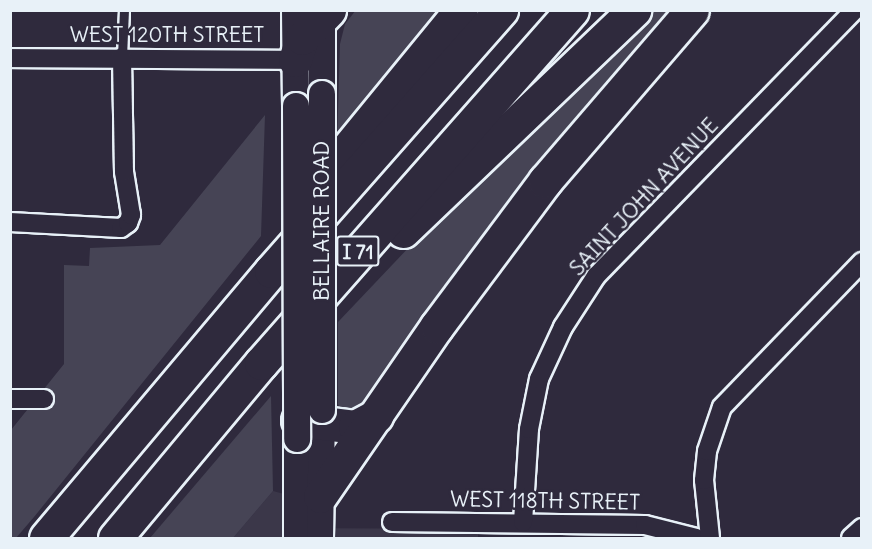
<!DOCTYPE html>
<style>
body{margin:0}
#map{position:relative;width:872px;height:549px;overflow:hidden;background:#2f2a3d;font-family:Delius,sans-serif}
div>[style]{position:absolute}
.built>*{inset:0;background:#3b3749}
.green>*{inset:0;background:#464455}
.roads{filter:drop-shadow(2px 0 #e8f1f8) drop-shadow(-2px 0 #e8f1f8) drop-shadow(0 2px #e8f1f8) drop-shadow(0 -2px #e8f1f8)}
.lane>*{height:9px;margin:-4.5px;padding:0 4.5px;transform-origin:4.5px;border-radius:4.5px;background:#2f2a3d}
.street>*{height:18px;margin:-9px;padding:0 9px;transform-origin:9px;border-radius:9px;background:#2f2a3d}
.secondary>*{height:26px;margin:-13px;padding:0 13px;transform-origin:13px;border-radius:13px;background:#2f2a3d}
.highway>*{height:33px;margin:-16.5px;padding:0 16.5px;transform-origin:16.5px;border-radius:16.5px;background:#2f2a3d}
.bridges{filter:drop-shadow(2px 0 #e8f1f8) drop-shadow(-2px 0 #e8f1f8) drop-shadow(0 2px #e8f1f8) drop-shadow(0 -2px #e8f1f8)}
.secondary-bridge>*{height:26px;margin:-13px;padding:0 13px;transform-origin:13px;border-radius:13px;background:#2f2a3d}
span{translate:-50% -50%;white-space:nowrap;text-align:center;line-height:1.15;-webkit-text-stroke:5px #2f2a3d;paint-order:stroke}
.shield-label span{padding:2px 4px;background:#2f2a3d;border:2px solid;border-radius:4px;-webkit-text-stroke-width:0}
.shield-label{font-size:20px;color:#e8f1f8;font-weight:700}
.street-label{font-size:21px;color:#e8f1f8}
.frame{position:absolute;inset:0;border:12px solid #e8f1f8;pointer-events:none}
</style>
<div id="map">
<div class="built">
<div style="clip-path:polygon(273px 491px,284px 494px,284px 528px,478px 529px,478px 538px,233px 538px)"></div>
</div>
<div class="green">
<div style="clip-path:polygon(356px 10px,447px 11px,337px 144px,340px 44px,345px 24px)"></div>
<div style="clip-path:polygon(650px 11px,681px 11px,374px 405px,343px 415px,338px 404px,338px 322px,431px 224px)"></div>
<div style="clip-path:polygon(265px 115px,261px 236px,34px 517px,16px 538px,11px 538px,11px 430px,64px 364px,64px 265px,89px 266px,90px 248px,160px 245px)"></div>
<div style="clip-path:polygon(271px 396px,273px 491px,233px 538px,150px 538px)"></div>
</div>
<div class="roads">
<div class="lane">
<div style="left:122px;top:57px;width:47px;rotate:-87.6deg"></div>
</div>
<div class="street">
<div style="left:10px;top:58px;width:293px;rotate:0.4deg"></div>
<div style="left:10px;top:222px;width:111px;rotate:3.1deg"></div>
<div style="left:121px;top:228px;width:9px;rotate:-36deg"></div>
<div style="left:128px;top:223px;width:9px;rotate:-69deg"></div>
<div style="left:131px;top:215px;width:44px;rotate:-99.2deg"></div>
<div style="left:124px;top:172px;width:115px;rotate:-91deg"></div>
<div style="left:10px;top:399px;width:34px"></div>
<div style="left:392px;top:522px;width:253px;rotate:0.7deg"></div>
<div style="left:645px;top:525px;width:53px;rotate:14.3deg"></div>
<div style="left:523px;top:522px;width:93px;rotate:-86.3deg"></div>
<div style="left:529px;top:429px;width:51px;rotate:-78.7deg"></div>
<div style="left:539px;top:379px;width:57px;rotate:-65.2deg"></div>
<div style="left:563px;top:327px;width:61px;rotate:-57.1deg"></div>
<div style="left:596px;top:276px;width:371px;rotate:-45.8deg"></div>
<div style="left:710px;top:538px;width:58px;rotate:-95.9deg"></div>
<div style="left:704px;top:480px;width:29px;rotate:-84deg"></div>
<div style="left:707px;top:451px;width:46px;rotate:-71.2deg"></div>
<div style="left:722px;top:407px;width:202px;rotate:-46deg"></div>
<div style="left:851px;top:538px;width:15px;rotate:-42deg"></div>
</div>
<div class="secondary">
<div style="left:295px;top:10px;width:96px;rotate:89.4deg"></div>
<div style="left:322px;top:10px;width:84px;rotate:90deg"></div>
<div style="left:297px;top:538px;width:99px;rotate:-90deg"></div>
<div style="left:320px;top:538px;width:128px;rotate:-89.1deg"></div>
</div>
<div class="highway">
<div style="left:295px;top:60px;width:23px;rotate:-72deg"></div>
<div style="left:302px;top:38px;width:39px;rotate:-46deg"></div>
<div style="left:307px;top:198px;width:243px;rotate:-50.7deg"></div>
<div style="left:403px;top:231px;width:320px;rotate:-43.7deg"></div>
<div style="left:298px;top:420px;width:57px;rotate:7deg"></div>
<div style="left:355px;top:427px;width:24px;rotate:-28deg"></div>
<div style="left:320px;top:496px;width:206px;rotate:-55.5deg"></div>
<div style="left:437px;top:326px;width:181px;rotate:-53.3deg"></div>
<div style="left:545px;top:181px;width:225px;rotate:-49.3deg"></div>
<div style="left:46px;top:538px;width:349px;rotate:-49.9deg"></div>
<div style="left:271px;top:271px;width:348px;rotate:-48.6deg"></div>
<div style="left:115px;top:538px;width:228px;rotate:-50.2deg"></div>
<div style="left:261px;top:363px;width:470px;rotate:-48.6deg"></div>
</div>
</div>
<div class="bridges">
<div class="secondary-bridge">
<div style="left:296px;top:106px;width:333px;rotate:89.8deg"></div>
<div style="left:322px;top:410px;width:316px;rotate:-90deg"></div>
</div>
</div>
<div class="shield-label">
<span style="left:358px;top:251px">I 71</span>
</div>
<div class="street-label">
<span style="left:167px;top:35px">WEST 120TH STREET</span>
<span style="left:644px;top:197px;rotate:-47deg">SAINT JOHN AVENUE</span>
<span style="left:322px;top:221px;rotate:-90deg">BELLAIRE ROAD</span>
<span style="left:545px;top:501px;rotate:1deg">WEST 118TH STREET</span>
</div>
<div class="frame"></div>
</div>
